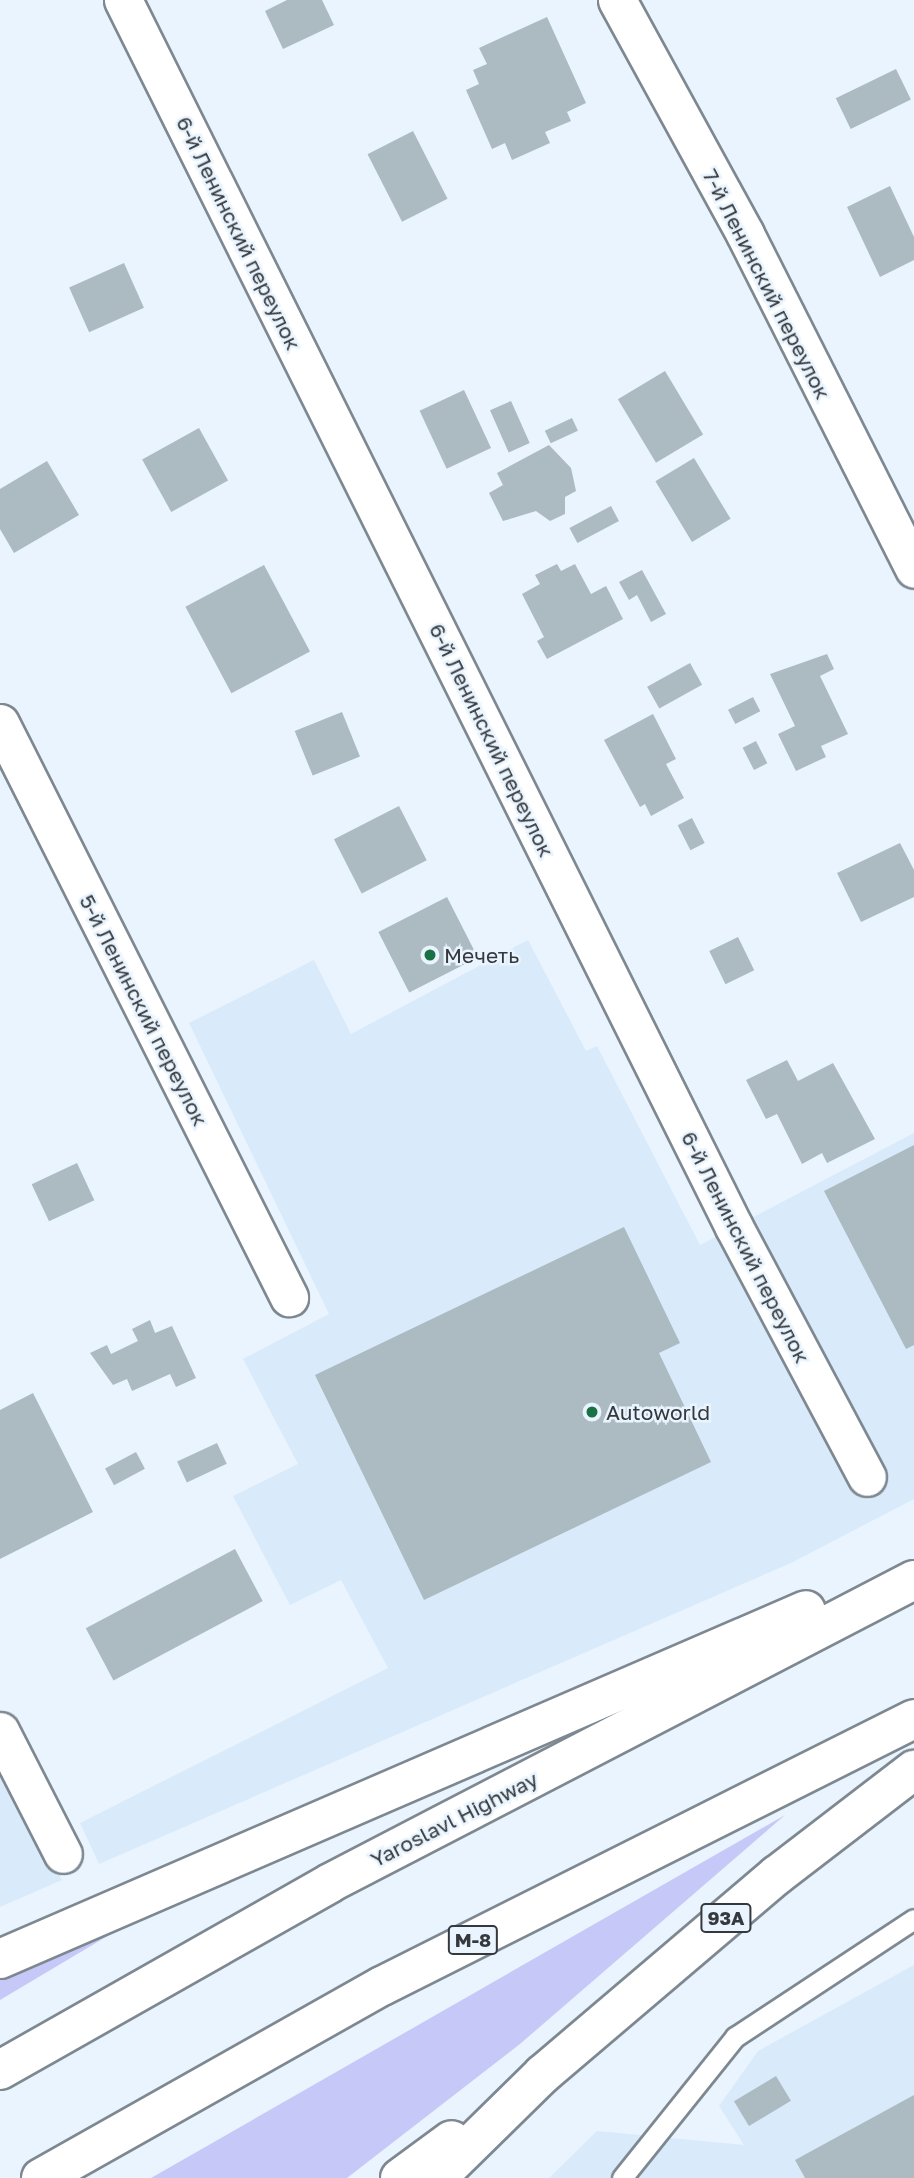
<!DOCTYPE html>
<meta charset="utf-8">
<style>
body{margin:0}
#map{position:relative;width:914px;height:2178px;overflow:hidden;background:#e9f4fe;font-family:"Golos Text",sans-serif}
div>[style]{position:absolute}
.built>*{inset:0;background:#d9eafa}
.green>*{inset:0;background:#c6c9f8}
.building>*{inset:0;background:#acbac1;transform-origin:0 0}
.roads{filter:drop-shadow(2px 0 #7e8891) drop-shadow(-2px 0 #7e8891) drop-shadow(0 2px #7e8891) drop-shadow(0 -2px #7e8891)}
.service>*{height:19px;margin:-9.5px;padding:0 9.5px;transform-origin:9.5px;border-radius:9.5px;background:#fff}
.minor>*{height:37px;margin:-18.5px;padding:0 18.5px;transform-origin:18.5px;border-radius:18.5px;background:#fff}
.primary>*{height:38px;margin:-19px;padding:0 19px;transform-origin:19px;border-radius:19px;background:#fff}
.trunk>*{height:38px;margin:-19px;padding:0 19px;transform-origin:19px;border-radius:19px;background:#fff}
.dots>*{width:19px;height:19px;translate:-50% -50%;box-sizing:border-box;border:4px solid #e9f4fe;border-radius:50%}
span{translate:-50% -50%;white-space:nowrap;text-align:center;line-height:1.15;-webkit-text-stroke:5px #e9f4fe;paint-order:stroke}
.shield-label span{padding:2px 5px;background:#e9f4fe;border:2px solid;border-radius:5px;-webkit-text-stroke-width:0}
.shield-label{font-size:19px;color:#35393d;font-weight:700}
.street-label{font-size:21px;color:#35393d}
.poi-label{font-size:21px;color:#35393d}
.left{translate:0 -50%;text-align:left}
</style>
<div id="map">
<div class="built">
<div style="clip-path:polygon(528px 940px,586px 1051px,597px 1046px,700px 1245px,914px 1133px,914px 1499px,791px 1563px,99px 1864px,80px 1823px,388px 1668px,341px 1580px,290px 1605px,233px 1496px,298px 1464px,243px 1359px,329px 1314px,189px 1023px,314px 960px,351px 1034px)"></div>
<div style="clip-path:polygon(0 1767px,62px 1880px,0 1907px)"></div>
<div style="clip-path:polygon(914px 1965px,914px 2178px,549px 2178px,597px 2131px,744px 2145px,719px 2106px,758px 2051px)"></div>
</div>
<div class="green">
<div style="clip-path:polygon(785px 1815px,520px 2044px,347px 2178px,151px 2178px)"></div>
<div style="clip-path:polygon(200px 1881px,0 2000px,0 1970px)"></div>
</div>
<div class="building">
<div style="clip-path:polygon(287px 0,322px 0,334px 25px,283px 49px,265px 11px)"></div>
<div style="clip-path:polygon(547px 17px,586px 103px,567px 112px,571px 121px,545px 132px,550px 143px,512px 160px,505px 143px,492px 149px,466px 90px,479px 84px,473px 70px,487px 64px,479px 48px)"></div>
<div style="left:896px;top:69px;width:34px;height:67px;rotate:64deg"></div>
<div style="left:413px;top:131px;width:76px;height:51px;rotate:63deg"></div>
<div style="clip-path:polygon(890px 186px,914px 237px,914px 260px,880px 277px,847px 207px)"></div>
<div style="left:124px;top:263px;width:49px;height:60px;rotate:66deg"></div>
<div style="left:665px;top:371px;width:74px;height:55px;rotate:59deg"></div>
<div style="left:464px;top:390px;width:64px;height:49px;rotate:65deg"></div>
<div style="left:511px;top:401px;width:46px;height:23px;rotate:66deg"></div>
<div style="left:572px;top:418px;width:14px;height:30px;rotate:65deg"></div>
<div style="left:199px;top:428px;width:60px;height:65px;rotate:61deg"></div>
<div style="clip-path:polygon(549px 445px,571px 468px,576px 491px,565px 497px,565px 514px,550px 521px,536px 511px,503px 521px,489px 493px,503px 485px,497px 473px)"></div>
<div style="left:694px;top:458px;width:71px;height:45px;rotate:59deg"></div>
<div style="clip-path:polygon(47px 461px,79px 515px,14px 553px,0 529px,0 489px)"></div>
<div style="left:611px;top:506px;width:17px;height:47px;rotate:62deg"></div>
<div style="clip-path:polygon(557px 564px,561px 571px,575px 564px,591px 594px,606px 586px,623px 619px,547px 659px,537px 641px,544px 637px,522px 594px,540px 584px,535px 575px)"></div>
<div style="left:264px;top:565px;width:98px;height:89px;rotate:62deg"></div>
<div style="clip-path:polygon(642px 570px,666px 614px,651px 622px,637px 595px,629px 600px,619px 582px)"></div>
<div style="clip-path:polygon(827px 654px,834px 669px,820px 676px,848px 734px,821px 746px,826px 757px,796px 771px,778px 734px,795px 726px,770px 674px)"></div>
<div style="left:690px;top:663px;width:25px;height:49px;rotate:61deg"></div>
<div style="left:753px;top:697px;width:16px;height:28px;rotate:63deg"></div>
<div style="left:342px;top:712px;width:48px;height:51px;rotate:68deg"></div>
<div style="clip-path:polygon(653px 714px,676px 759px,666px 764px,684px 798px,651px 816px,645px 804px,640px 807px,604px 740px)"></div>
<div style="left:756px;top:741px;width:25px;height:15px;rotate:63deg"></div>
<div style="left:399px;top:806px;width:61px;height:73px;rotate:63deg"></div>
<div style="left:692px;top:818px;width:28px;height:16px;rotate:63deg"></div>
<div style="clip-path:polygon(900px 843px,914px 870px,914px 897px,861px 922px,837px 873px)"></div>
<div style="left:447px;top:897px;width:68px;height:77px;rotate:63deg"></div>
<div style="left:738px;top:937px;width:37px;height:32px;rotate:64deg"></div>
<div style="clip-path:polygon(787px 1060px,798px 1081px,833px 1063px,875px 1139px,827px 1163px,822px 1153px,802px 1164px,777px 1114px,766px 1119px,746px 1080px)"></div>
<div style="clip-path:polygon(914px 1145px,914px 1345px,906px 1349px,824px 1191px)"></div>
<div style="left:77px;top:1163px;width:41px;height:50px;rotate:65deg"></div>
<div style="clip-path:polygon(624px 1227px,680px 1343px,659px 1353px,711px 1462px,424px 1600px,315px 1375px)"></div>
<div style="clip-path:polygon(150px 1320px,155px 1333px,172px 1326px,196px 1378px,176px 1387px,170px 1374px,132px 1391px,127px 1379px,113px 1385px,90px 1353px,107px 1345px,111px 1354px,138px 1341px,132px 1329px)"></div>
<div style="clip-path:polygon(33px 1393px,93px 1512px,0 1559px,0 1410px)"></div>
<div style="left:217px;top:1443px;width:23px;height:44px;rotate:65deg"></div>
<div style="left:136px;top:1452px;width:19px;height:35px;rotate:62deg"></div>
<div style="left:235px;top:1549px;width:59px;height:169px;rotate:62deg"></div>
<div style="left:776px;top:2076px;width:29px;height:49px;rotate:59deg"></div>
<div style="clip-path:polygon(914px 2095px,914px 2178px,805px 2178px,795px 2160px)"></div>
</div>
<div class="roads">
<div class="service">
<div style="left:622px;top:2178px;width:181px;rotate:-51.3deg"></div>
<div style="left:735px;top:2037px;width:214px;rotate:-33.4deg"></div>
</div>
<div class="minor">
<div style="left:123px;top:0;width:1371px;rotate:63.53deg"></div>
<div style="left:734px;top:1227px;width:283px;rotate:62deg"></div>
<div style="left:617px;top:0;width:267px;rotate:61.3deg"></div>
<div style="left:745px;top:234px;width:375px;rotate:63.2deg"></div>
<div style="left:0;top:723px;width:643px;rotate:63.28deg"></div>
<div style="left:0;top:1731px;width:138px;rotate:62.9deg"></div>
</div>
<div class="primary">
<div style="left:41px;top:2178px;width:391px;rotate:-29.4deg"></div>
<div style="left:382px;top:1986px;width:595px;rotate:-26.65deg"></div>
</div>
<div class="trunk">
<div style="left:0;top:1959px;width:878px;rotate:-23.41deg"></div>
<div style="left:0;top:2070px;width:379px;rotate:-29.5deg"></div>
<div style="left:330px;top:1883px;width:658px;rotate:-27.42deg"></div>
<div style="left:400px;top:2178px;width:64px;rotate:-36.2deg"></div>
<div style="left:437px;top:2178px;width:148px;rotate:-44.5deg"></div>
<div style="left:543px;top:2074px;width:307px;rotate:-40.4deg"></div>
<div style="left:777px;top:1875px;width:173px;rotate:-37.5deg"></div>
</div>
</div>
<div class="dots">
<div style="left:430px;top:955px;background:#1a7144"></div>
<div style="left:592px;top:1412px;background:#1a7144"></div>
</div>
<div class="shield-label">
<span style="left:726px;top:1918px">93A</span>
<span style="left:473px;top:1940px">М-8</span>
</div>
<div class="street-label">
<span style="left:239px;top:233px;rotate:64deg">6-й Ленинский переулок</span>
<span style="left:767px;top:284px;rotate:63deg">7-й Ленинский переулок</span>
<span style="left:492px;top:740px;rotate:64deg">6-й Ленинский переулок</span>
<span style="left:144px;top:1010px;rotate:63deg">5-й Ленинский переулок</span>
<span style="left:746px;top:1247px;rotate:63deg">6-й Ленинский переулок</span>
<span style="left:454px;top:1819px;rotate:-27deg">Yaroslavl Highway</span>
</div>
<div class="poi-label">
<span class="left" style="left:444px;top:955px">Мечеть</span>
<span class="left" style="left:606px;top:1412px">Autoworld</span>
</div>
</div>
